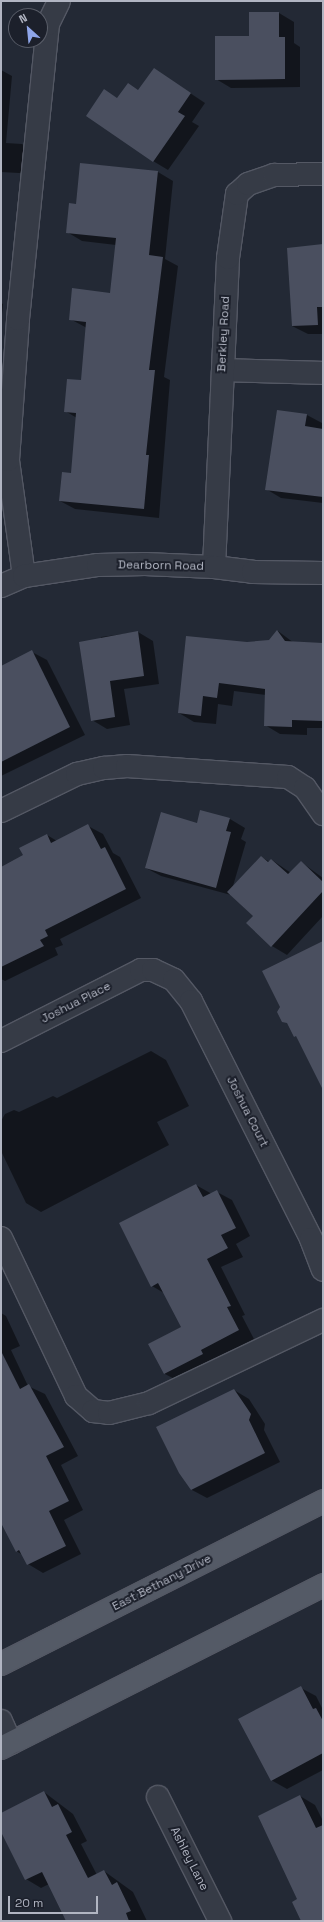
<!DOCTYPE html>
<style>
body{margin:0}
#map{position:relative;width:324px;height:1922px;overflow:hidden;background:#232935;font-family:"Space Grotesk",sans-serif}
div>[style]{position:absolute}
.shadow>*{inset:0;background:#0007}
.building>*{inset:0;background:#4a4f5f}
.roads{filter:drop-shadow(1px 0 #545864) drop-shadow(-1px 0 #545864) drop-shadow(0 1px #545864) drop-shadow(0 -1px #545864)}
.minor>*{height:22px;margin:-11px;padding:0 11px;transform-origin:11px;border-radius:11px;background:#363b46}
.major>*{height:22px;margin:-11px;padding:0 11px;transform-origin:11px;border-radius:11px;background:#545a66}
span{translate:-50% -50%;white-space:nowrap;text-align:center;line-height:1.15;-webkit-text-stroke:4px #1c202b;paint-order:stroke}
.street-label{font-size:12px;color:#b1b5c2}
.frame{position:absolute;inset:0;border:2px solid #b1b5c2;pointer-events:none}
.north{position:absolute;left:8px;top:8px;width:40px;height:40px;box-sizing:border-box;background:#1c202b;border:1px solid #585c67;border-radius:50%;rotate:333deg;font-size:11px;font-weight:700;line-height:16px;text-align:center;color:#b1b5c2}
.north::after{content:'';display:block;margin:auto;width:14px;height:18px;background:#8fa6ea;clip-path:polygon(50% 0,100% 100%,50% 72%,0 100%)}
.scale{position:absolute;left:8px;top:1896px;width:90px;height:18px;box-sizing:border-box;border:2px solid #b1b5c2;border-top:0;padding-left:5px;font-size:12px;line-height:14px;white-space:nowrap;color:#b1b5c2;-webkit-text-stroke:3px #1c202b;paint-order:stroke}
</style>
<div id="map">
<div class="shadow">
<div style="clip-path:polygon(279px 13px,294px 22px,294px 43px,300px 47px,300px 87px,231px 88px,216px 79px,250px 37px)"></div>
<div style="clip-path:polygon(154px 69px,205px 103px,192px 122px,199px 126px,168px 170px,153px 161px,105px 91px,118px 99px,139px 91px)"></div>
<div style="clip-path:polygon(1px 70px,12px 76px,6px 143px,22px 144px,37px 153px,36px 174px,1px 172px)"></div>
<div style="clip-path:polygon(81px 165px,158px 172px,173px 181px,165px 259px,178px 266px,164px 377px,170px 380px,159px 518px,75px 509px,60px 501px,72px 474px,77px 418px,65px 411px,82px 382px,87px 328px,70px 319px,111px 294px,116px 245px,82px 241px,67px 232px,77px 205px)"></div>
<div style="clip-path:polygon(323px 246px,323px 334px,308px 334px,292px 326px)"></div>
<div style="clip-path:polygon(1px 303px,3px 304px,1px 325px)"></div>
<div style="clip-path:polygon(307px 415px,322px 423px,323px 430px,323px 503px,281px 498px,266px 489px)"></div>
<div style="clip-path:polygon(278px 631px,294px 643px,323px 644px,323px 728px,307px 728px,307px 735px,280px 734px,265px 725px,266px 695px,234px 691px,232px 706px,218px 704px,216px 724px,194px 722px,179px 713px,247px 643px,270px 641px)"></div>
<div style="clip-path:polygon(138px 632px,153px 641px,159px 684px,124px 689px,130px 725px,107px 729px,92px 720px,101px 637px)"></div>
<div style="clip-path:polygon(32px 652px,47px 660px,85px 735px,1px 776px,1px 667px)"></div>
<div style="clip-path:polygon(230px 819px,245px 828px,241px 839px,246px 842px,233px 886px,261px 857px,270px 862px,272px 860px,291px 873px,301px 862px,323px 878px,323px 916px,287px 955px,272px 946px,254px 916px,231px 895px,161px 876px,146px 868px,197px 824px)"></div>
<div style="clip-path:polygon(88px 826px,103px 834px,113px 853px,120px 857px,141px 898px,60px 939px,63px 945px,55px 948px,58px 955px,5px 981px,1px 979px,1px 868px,24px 856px,47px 835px,57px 841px)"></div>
<div style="clip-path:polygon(151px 1051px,166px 1060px,189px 1106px,157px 1122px,169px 1145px,41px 1212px,26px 1203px,1px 1151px,1px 1121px,5px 1114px,14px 1110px,19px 1112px,53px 1096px,57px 1098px)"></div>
<div style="clip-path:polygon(196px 1185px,212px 1194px,217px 1192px,232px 1200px,250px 1236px,236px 1244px,243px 1257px,221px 1267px,245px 1315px,242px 1316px,254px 1339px,215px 1359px,217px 1363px,180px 1382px,165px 1374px,149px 1344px,182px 1327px,164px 1293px,152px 1286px)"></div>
<div style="clip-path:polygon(1px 1313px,6px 1316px,20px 1346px,11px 1350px,28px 1386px,45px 1394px,78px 1456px,61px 1465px,83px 1510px,64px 1520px,81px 1554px,43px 1573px,28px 1564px,23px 1555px,16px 1551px,1px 1510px)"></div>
<div style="clip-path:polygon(234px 1390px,249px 1399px,265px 1424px,264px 1430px,280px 1462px,207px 1498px,192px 1490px,180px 1473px)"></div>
<div style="clip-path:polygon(301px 1688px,316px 1696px,323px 1710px,323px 1770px,287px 1789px,271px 1780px)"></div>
<div style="clip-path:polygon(44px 1792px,73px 1814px,87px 1841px,81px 1844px,97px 1875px,104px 1871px,133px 1892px,147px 1921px,67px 1921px,49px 1884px,41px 1888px,26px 1879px,1px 1830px,1px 1814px)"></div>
<div style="clip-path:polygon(300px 1796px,315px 1805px,323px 1821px,323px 1921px,303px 1921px,299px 1900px)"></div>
</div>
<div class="building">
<div style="clip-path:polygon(249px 12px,279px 12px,279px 37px,285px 37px,285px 79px,215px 80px,215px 36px,249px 36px)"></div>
<div style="clip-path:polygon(154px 68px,191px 93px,178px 112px,185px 116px,153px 162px,86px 116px,104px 89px,117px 98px,128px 83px,138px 90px)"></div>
<div style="clip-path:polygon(80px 163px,158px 171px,149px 255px,163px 257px,149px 370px,155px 370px,146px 455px,149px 455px,144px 509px,59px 501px,62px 472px,71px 473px,76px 413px,64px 412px,67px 379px,81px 380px,86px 322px,69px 320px,72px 288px,110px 293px,116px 238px,66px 233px,69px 203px,76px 204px)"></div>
<div style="clip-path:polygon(323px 244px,323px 307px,317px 307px,318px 325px,292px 326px,287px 248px)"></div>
<div style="clip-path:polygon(277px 410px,307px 414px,305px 426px,323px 429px,323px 497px,265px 490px)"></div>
<div style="clip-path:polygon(277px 630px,285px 641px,323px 643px,323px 721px,292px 720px,292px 727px,264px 726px,265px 689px,219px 683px,217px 698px,203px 696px,201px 716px,178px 713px,186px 636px,247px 642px,269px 640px)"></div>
<div style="clip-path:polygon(138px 631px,144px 676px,110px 681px,115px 717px,91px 721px,79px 642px)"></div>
<div style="clip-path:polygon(32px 650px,70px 727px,1px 762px,1px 666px)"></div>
<div style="clip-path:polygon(200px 810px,230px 818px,226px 831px,231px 832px,216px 888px,145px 868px,161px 812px,197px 823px)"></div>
<div style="clip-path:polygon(88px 824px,101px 849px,105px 847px,126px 889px,45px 930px,48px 936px,40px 940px,44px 946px,1px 967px,1px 867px,23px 855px,19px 848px,47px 834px,51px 843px)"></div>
<div style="clip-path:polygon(261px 856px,268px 862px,271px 859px,288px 874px,301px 861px,323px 882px,323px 891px,271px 947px,246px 923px,253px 916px,227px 892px)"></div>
<div style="clip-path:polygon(323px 941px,323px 1090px,296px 1036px,294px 1037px,287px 1023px,282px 1022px,277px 1012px,280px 1007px,262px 971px)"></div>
<div style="clip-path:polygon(196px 1184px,203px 1197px,217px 1190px,236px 1228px,221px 1235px,228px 1248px,207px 1259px,231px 1306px,227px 1307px,239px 1330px,201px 1350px,203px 1354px,164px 1374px,148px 1344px,181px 1327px,158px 1283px,151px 1287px,119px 1223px)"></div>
<div style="clip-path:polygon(1px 1351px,20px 1389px,29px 1384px,64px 1447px,46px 1456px,69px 1501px,49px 1511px,66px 1546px,27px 1565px,19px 1550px,16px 1552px,1px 1523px)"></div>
<div style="clip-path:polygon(234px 1389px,251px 1414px,249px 1420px,265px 1453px,191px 1490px,179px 1473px,156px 1427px)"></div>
<div style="clip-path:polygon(301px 1686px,313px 1709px,316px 1708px,323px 1721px,323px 1753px,271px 1781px,238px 1719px)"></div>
<div style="clip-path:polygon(44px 1791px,52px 1807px,58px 1804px,72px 1832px,66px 1835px,88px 1878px,104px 1870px,112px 1885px,117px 1882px,131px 1911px,126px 1913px,129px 1921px,66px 1921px,42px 1872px,25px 1880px,1px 1832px,1px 1813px)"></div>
<div style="clip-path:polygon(300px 1795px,316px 1828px,323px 1825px,323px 1921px,301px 1921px,292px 1902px,297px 1899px,258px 1816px)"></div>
</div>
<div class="roads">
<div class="minor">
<div style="left:223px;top:370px;width:100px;rotate:1.7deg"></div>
<div style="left:214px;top:567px;width:309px;rotate:-87.4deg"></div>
<div style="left:228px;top:258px;width:65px;rotate:-82deg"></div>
<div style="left:237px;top:194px;width:15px;rotate:-42deg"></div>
<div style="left:248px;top:184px;width:28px;rotate:-19deg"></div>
<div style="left:274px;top:175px;width:49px;rotate:-1.2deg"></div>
<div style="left:24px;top:576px;width:117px;rotate:-97.9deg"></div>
<div style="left:8px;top:460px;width:141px;rotate:-85.9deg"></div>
<div style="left:18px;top:319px;width:297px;rotate:-84.2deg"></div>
<div style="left:48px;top:24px;width:25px;rotate:-64deg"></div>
<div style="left:1px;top:586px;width:25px;rotate:-23deg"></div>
<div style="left:24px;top:576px;width:75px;rotate:-8.5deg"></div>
<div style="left:98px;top:565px;width:47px;rotate:-1.2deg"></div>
<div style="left:145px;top:564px;width:69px;rotate:2.5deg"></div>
<div style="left:214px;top:567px;width:39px;rotate:7deg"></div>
<div style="left:253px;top:572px;width:70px;rotate:0.8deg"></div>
<div style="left:1px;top:811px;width:85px;rotate:-26deg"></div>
<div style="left:77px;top:774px;width:28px;rotate:-13deg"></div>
<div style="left:104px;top:768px;width:23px;rotate:-5deg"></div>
<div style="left:127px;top:766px;width:161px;rotate:3.9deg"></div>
<div style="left:288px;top:777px;width:20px;rotate:33deg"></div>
<div style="left:305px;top:788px;width:32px;rotate:55deg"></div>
<div style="left:1px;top:1041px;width:157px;rotate:-26.9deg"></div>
<div style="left:141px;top:970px;width:12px"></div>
<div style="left:153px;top:970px;width:23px;rotate:25deg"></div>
<div style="left:174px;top:980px;width:27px;rotate:51deg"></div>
<div style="left:191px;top:1001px;width:267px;rotate:63.2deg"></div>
<div style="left:311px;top:1239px;width:33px;rotate:69deg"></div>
<div style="left:1px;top:1238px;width:175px;rotate:64.6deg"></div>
<div style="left:76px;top:1396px;width:23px;rotate:41deg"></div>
<div style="left:93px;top:1411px;width:16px;rotate:7deg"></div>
<div style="left:109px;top:1413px;width:41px;rotate:-14deg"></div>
<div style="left:149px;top:1403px;width:193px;rotate:-25.5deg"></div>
<div style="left:1px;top:1721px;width:24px;rotate:66deg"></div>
<div style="left:158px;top:1797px;width:139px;rotate:63.4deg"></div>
</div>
<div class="major">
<div style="left:1px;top:1664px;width:361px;rotate:-26.8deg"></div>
<div style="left:1px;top:1748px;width:361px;rotate:-26.8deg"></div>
</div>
</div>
<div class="street-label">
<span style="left:224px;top:334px;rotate:-87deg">Berkley Road</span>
<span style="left:161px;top:566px;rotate:1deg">Dearborn Road</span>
<span style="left:76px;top:1003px;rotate:-27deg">Joshua Place</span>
<span style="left:247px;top:1112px;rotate:63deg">Joshua Court</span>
<span style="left:162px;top:1583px;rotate:-27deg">East Bethany Drive</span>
<span style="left:189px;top:1859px;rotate:63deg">Ashley Lane</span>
</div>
<div class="frame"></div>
<div class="north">N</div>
<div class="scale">20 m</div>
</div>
